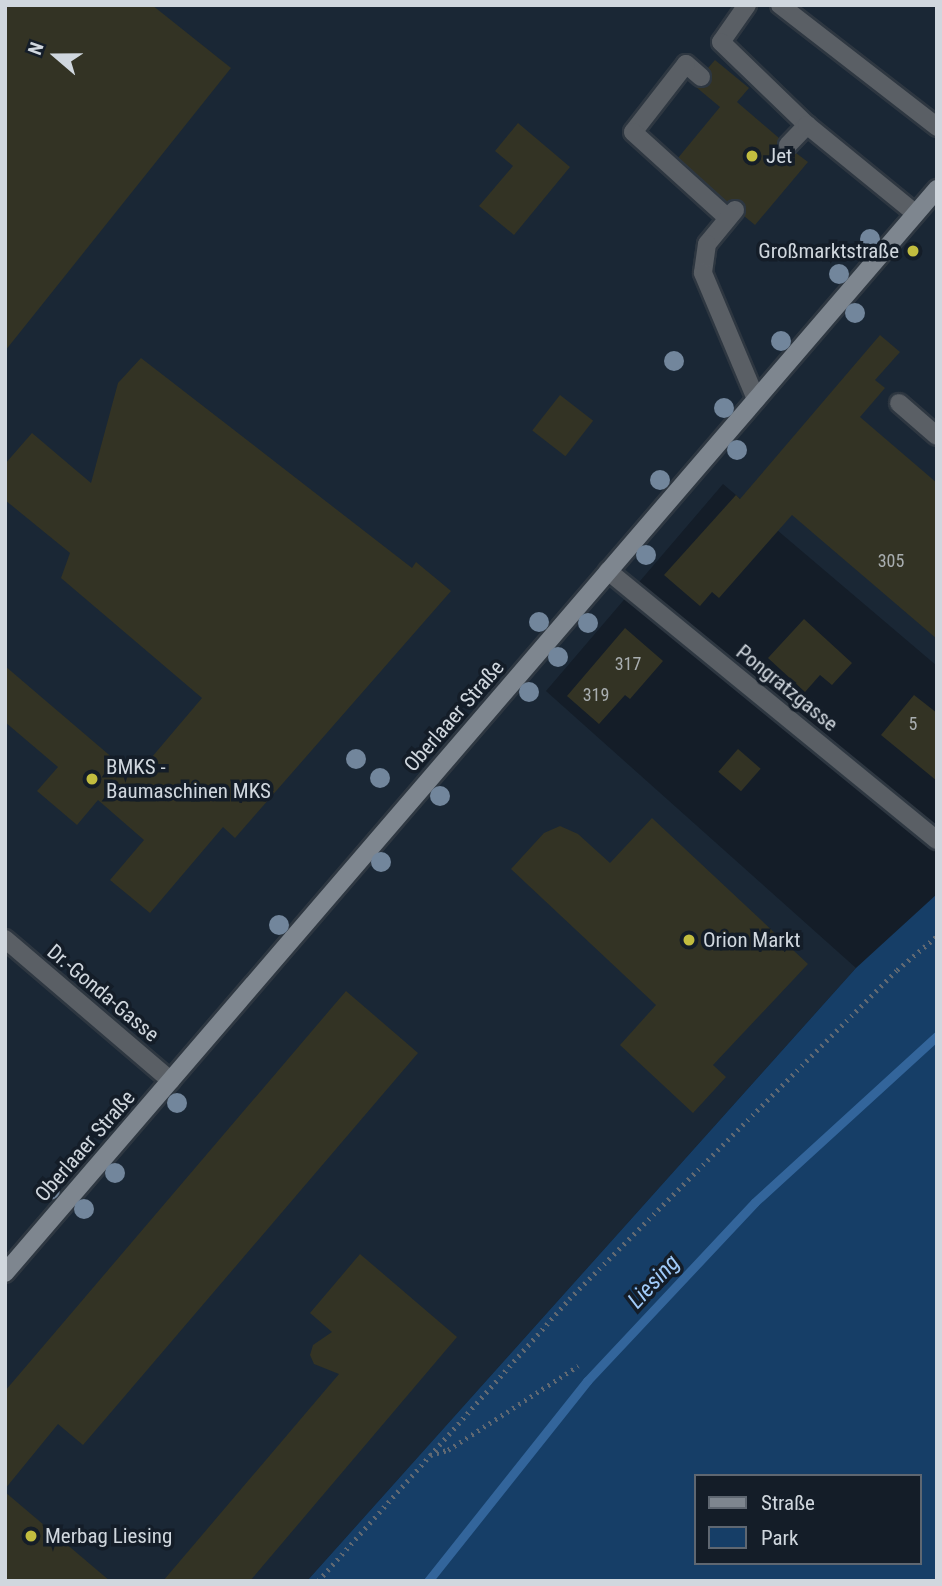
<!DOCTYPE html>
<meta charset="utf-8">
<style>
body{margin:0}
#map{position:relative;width:942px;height:1586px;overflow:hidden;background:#141d28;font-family:"Roboto Condensed",sans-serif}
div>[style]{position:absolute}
.built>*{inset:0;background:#1a2735}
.green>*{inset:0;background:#163e67}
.stream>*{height:9px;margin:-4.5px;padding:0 4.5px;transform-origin:4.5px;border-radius:4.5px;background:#33659b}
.building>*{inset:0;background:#333324;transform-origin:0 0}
.path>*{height:4.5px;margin-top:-2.25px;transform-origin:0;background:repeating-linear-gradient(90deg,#616972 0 2px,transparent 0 7px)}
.roads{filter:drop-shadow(2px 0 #2e3741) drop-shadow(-2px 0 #2e3741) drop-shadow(0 2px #2e3741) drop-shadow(0 -2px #2e3741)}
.service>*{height:18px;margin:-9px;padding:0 9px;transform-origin:9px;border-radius:9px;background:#5a5f65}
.minor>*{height:18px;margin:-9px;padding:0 9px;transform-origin:9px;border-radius:9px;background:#5a5f65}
.secondary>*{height:18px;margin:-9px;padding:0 9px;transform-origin:9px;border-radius:9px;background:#7e868f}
.trees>*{width:20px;height:20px;margin:-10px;border-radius:50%;background:#72869c}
.dots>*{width:19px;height:19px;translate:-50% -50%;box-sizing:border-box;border:4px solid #141d28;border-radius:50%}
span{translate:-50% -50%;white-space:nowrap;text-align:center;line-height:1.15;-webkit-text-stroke:7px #141d28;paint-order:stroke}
.number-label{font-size:18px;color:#a9aeb0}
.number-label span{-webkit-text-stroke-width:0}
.poi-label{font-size:21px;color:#d0d7de}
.left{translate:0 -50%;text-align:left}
.right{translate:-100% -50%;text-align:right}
.street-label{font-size:21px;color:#d0d7de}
.water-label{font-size:23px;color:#a1cbf9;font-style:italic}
.frame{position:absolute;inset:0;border:7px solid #d0d7de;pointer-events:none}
.legend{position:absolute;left:694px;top:1474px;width:228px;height:91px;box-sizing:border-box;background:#141d28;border:2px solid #5f6771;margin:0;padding:9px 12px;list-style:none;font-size:21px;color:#d0d7de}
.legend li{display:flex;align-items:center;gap:14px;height:35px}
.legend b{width:35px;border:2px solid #5f6771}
.north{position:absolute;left:21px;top:21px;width:70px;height:70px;-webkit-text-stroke:5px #141d28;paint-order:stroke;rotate:290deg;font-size:19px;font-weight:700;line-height:28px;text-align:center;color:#d0d7de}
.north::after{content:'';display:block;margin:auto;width:24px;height:32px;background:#d0d7de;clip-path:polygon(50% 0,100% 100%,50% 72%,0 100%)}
</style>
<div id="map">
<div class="built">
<div style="clip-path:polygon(5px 5px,937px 5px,937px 666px,723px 484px,546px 691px,856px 968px,307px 1581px,5px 1581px)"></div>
</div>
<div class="green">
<div style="clip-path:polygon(evenodd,937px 894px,937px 1581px,307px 1581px,856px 968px,937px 894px,695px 1476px,919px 1476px,919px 1563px,695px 1563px,695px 1476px)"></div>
</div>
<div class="stream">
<div style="left:428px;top:1581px;width:256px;rotate:-51.5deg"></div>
<div style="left:587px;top:1381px;width:245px;rotate:-46.8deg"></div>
<div style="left:755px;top:1202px;width:246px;rotate:-42.4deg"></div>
</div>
<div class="building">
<div style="clip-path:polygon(5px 5px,152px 5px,231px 68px,5px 351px)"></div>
<div style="clip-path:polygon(715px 60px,749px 88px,737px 102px,779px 138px,780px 153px,796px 153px,808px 162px,755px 225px,744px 216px,743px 202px,727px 202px,678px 158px,720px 107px,696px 87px,710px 84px,708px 68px)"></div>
<div style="clip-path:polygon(518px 123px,570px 167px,514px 235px,479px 206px,513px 166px,495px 151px)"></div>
<div style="clip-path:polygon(880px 335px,900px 352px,875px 380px,885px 388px,860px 417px,937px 483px,937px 639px,792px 515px,719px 598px,712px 592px,700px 606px,664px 575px,736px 495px,740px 499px)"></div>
<div style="clip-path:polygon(141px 358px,412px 568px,416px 562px,451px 591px,235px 838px,223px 827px,150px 913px,110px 880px,144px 840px,98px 800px,77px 825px,37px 791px,58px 767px,5px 722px,5px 666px,135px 777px,202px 698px,61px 578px,70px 553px,5px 500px,5px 464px,32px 433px,91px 483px,118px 383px)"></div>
<div style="left:560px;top:395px;width:42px;height:45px;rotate:38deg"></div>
<div style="clip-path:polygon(804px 619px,852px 663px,832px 685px,820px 675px,805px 692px,768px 658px)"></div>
<div style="clip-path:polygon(625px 628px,663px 661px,630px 699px,625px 695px,599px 724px,567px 696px)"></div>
<div style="clip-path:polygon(914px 695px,937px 713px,937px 781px,881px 735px)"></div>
<div style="left:738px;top:749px;width:30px;height:30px;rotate:41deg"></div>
<div style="clip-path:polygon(652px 818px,808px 964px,713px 1065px,726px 1077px,693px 1113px,620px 1045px,656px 1005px,511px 869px,544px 833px,560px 826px,578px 834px,610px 863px)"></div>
<div style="clip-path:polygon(346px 991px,418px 1053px,83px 1445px,58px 1424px,5px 1489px,5px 1391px)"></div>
<div style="clip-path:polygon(360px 1254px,457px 1337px,250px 1581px,163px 1581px,339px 1374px,314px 1364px,310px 1355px,313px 1345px,332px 1332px,310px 1313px)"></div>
<div style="clip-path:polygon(5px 1492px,110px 1581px,5px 1581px)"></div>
</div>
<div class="path">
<div style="left:430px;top:1455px;width:19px;rotate:-16deg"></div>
<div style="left:448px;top:1450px;width:155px;rotate:-32.9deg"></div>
<div style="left:318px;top:1581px;width:378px;rotate:-48.3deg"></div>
<div style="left:569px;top:1299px;width:465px;rotate:-45.1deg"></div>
<div style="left:897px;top:970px;width:52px;rotate:-40.4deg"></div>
</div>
<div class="roads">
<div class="service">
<div style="left:747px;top:5px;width:45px;rotate:125.1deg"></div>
<div style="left:721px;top:42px;width:120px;rotate:44deg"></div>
<div style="left:780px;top:5px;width:199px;rotate:37.8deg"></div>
<div style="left:701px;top:77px;width:20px;rotate:-139deg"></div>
<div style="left:686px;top:64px;width:86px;rotate:127.9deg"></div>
<div style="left:633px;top:132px;width:128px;rotate:42.2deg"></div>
<div style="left:788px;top:145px;width:28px;rotate:-46deg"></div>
<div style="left:807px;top:125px;width:139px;rotate:39.2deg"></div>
<div style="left:735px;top:210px;width:44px;rotate:129.5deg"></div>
<div style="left:707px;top:244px;width:29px;rotate:98deg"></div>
<div style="left:703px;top:273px;width:137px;rotate:67.2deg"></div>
<div style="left:899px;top:403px;width:50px;rotate:41deg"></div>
</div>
<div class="minor">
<div style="left:608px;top:571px;width:425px;rotate:39.3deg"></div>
<div style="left:5px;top:939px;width:218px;rotate:40.5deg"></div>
</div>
<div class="secondary">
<div style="left:5px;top:1273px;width:1430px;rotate:-49.31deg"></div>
</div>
</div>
<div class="trees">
<div style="left:870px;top:239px"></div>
<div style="left:839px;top:274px"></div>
<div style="left:855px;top:313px"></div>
<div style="left:781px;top:341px"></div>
<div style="left:674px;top:361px"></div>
<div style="left:724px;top:408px"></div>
<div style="left:737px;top:450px"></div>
<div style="left:660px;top:480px"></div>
<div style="left:646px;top:555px"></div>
<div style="left:539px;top:622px"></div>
<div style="left:588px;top:623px"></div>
<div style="left:558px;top:657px"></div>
<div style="left:529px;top:692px"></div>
<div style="left:356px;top:759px"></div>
<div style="left:380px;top:778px"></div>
<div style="left:440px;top:796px"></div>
<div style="left:381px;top:862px"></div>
<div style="left:279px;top:925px"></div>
<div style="left:177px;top:1103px"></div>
<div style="left:115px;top:1173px"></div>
<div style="left:50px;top:1190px"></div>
<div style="left:84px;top:1209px"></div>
</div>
<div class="dots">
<div style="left:752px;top:156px;background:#c2bd3f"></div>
<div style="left:913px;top:251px;background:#c2bd3f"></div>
<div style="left:92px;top:779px;background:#c2bd3f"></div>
<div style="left:689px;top:940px;background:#c2bd3f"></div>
<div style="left:31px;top:1536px;background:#c2bd3f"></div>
</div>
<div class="number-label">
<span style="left:891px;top:561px">305</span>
<span style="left:628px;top:664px">317</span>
<span style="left:596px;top:695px">319</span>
<span style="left:913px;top:724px">5</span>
</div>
<div class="poi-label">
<span class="left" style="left:766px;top:156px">Jet</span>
<span class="right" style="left:899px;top:251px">Großmarktstraße</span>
<span class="left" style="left:106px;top:779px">BMKS -<br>Baumaschinen MKS</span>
<span class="left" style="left:703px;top:940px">Orion Markt</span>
<span class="left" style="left:45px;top:1536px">Merbag Liesing</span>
</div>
<div class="street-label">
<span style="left:787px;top:688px;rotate:39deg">Pongratzgasse</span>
<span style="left:454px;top:716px;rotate:-49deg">Oberlaaer Straße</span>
<span style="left:103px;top:993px;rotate:40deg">Dr.-Gonda-Gasse</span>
<span style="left:85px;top:1146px;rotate:-49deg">Oberlaaer Straße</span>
</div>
<div class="water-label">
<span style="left:654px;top:1282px;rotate:-47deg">Liesing</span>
</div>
<div class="frame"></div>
<ul class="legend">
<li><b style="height:9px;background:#7e868f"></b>Straße</li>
<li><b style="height:19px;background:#163e67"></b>Park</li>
</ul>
<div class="north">N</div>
</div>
